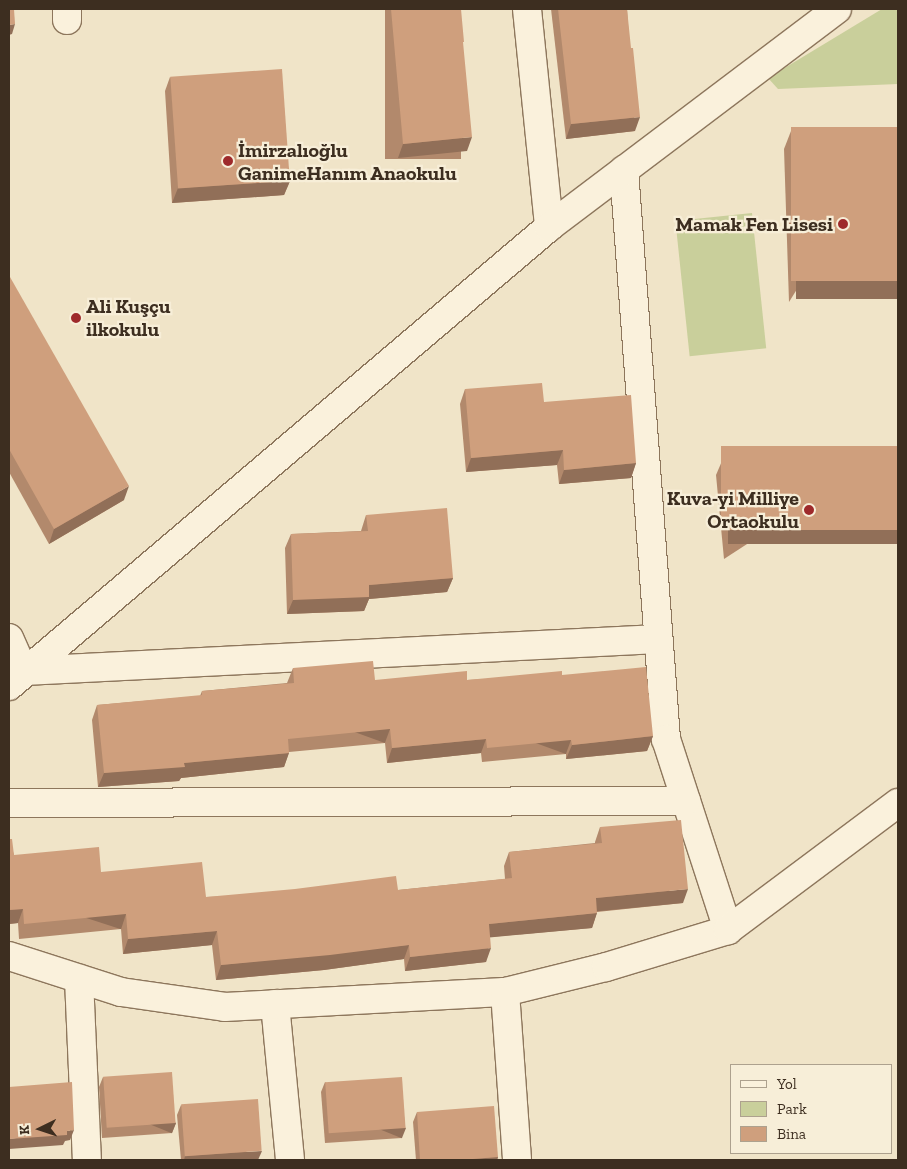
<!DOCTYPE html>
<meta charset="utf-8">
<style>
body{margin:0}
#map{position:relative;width:907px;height:1169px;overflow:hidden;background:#f0e4c8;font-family:"Zilla Slab",serif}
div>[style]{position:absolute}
.green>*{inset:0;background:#c9cf9b;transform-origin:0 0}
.roads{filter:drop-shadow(1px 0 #8d765c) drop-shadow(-1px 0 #8d765c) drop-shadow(0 1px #8d765c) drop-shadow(0 -1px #8d765c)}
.minor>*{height:28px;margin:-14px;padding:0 14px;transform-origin:14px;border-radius:14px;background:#faf1dc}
.tertiary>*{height:28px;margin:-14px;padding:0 14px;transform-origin:14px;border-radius:14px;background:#faf1dc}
.wall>*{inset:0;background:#b2896c;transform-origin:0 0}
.shaded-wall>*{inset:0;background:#916f58;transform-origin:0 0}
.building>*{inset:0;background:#cf9f7d;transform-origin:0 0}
.dots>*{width:14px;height:14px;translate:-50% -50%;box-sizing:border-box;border:2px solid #f7eed8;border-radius:50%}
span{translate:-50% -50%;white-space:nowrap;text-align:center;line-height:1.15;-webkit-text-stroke:4.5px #f7eed8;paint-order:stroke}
.poi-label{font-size:20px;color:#3d2e20;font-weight:700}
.left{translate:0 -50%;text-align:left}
.right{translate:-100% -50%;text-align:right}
.frame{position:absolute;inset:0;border:10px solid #3d2e20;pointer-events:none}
.legend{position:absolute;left:730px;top:1064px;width:162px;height:90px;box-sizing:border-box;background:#f7eed8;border:1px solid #ada18e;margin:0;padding:6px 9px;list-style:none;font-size:15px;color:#3d2e20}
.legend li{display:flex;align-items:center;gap:10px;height:25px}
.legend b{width:25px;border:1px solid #ada18e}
.north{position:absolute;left:15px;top:1104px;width:50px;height:50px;-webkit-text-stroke:4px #f7eed8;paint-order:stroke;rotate:266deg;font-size:14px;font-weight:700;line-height:20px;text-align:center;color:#3d2e20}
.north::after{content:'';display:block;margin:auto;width:18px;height:22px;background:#3d2e20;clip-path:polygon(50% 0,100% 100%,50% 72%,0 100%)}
</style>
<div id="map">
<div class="green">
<div style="clip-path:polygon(882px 9px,898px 9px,898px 84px,778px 89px,768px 78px)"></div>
<div style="left:752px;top:213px;width:136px;height:77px;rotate:84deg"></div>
</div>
<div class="roads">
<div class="minor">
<div style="left:67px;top:9px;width:11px;rotate:90deg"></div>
<div style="left:624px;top:170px;width:571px;rotate:85.78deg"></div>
<div style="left:666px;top:739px;width:201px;rotate:72deg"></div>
<div style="left:9px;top:638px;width:36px;rotate:66deg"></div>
<div style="left:24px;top:671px;width:635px;rotate:-2.89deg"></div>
<div style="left:9px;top:803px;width:677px;rotate:-0.17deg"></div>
<div style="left:79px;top:979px;width:181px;rotate:87.5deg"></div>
<div style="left:505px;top:992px;width:168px;rotate:85.9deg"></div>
<div style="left:275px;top:1004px;width:157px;rotate:84.5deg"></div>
</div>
<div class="tertiary">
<div style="left:527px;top:9px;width:219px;rotate:84.2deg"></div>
<div style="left:9px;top:686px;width:709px;rotate:-40.36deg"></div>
<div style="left:549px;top:227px;width:361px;rotate:-37.1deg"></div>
<div style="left:9px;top:956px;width:118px;rotate:17.8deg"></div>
<div style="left:121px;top:992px;width:105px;rotate:8.2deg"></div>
<div style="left:225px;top:1007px;width:280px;rotate:-3.1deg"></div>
<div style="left:505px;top:992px;width:104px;rotate:-13.9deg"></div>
<div style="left:606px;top:967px;width:127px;rotate:-16.9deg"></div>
<div style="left:728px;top:930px;width:212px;rotate:-36.8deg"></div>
</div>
</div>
<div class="wall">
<div style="left:385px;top:9px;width:76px;height:150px"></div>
<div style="clip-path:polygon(551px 9px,627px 9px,635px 131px,566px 139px)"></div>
<div style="clip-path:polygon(170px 77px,290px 181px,284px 195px,172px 203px,165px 91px)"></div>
<div style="clip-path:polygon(898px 127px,789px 302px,784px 149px,791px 131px)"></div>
<div style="clip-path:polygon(9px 278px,124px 500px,49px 544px,9px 472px)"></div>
<div style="clip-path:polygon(465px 389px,544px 402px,636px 463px,631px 478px,559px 484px,557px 465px,466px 472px,460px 404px)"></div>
<div style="clip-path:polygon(898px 446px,724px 559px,716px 475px,722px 461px)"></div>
<div style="clip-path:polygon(366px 515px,453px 578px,447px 592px,369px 599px,364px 611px,287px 614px,285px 548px,291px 534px,361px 531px)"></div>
<div style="clip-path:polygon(293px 668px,375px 680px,467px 680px,562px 675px,653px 736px,647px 751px,566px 759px,566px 754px,482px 762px,481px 753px,387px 763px,385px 743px,289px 752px,284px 767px,181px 778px,179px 781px,98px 787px,92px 720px,97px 705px,200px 696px,202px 691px,287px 683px)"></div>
<div style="clip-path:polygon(600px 827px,683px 903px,597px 912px,592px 928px,490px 937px,486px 962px,405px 971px,404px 959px,324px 970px,216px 980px,212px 945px,123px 954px,121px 929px,19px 939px,18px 923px,9px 924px,9px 839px,14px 855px,101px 872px,206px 897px,398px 890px,505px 879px,504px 866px,509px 852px,595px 843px,595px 842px)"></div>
<div style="clip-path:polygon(103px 1077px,176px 1123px,172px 1133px,102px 1138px,99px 1087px)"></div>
<div style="clip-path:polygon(325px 1082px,402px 1138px,325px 1143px,321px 1092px)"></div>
<div style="clip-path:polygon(181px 1105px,258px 1160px,181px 1160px,177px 1115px)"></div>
<div style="clip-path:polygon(417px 1112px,498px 1157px,497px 1160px,416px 1160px,413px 1122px)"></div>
</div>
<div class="shaded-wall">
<div style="clip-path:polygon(15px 24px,12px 34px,9px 35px,9px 25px)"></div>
<div style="clip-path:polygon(640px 117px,635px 131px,566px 139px,571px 124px)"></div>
<div style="clip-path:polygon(472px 137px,467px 151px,398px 158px,403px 144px)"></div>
<div style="clip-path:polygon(290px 181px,284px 195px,172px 203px,178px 188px)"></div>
<div style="left:898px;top:281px;width:18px;height:102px;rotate:90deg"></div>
<div style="clip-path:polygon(563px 450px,557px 465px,466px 472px,471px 458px)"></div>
<div style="clip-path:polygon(636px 463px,631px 478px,559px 484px,564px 470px)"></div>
<div style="clip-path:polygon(129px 486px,124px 500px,49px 544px,54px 529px)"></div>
<div style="left:898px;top:530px;width:14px;height:170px;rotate:90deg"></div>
<div style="clip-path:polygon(453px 578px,447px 592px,369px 599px,364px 611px,287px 614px,293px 600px,369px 585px)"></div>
<div style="left:390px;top:729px;width:15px;height:102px;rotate:110deg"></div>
<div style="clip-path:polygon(653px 736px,647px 751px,566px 759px,572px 745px)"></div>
<div style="clip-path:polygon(486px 739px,481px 753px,387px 763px,392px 748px)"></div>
<div style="left:571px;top:740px;width:15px;height:84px;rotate:110deg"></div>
<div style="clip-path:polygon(289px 753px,284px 767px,181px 778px,179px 781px,98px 787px,104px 773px,184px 763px)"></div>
<div style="clip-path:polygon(688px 889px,683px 903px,590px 912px,596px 898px)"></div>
<div style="clip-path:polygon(23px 909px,18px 923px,9px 924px,9px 910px)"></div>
<div style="clip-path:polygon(597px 913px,592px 928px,484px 938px,489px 924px)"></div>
<div style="left:126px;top:914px;width:16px;height:102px;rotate:108deg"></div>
<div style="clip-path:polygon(217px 931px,212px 945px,123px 954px,128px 939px)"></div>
<div style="clip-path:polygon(409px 945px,404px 959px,324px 970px,216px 980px,221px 965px)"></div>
<div style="clip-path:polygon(491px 948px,486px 962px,405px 971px,410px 957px)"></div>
<div style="left:176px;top:1123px;width:11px;height:71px;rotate:112deg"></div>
<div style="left:406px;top:1128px;width:11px;height:78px;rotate:112deg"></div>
<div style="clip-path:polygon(74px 1130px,70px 1140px,65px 1141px,63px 1145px,9px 1149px,9px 1139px)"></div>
<div style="clip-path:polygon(262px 1151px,258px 1160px,184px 1160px,185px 1156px)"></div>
<div style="clip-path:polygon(498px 1157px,497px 1160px,460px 1160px)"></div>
</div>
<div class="building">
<div style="clip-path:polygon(9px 9px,14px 9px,15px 24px,9px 25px)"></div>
<div style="clip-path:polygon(391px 9px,461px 9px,464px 42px,463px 42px,472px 137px,403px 144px)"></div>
<div style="clip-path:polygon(558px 9px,627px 9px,631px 48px,633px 48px,640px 117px,571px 124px)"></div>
<div style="left:282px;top:69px;width:112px;height:112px;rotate:86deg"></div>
<div style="left:898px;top:127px;width:154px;height:107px;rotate:90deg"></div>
<div style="clip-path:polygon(10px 277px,129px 486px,54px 529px,9px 449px,9px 278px)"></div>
<div style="clip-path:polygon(542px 383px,544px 402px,631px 395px,636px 463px,564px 470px,563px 450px,471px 458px,465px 389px)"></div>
<div style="left:898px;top:446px;width:84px;height:177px;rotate:90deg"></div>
<div style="clip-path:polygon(447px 508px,453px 578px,369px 585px,369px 597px,293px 600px,291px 534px,368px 531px,366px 515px)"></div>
<div style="clip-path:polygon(373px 661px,375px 680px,467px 671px,467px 680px,562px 671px,562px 675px,646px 667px,653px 736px,572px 745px,571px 740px,487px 748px,486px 739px,392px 748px,390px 729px,288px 739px,289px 753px,184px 763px,185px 767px,104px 773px,97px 705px,202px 695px,202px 691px,294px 683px,293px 668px)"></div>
<div style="clip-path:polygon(681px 820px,688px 889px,596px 898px,597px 913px,489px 924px,491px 948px,410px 957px,409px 945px,330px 955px,221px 965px,217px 931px,128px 939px,126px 914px,24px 924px,23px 909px,9px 910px,9px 839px,12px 839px,14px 855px,99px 847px,101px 872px,202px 862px,206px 897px,295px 889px,396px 876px,398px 890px,512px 878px,509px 852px,602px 843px,600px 827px)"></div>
<div style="left:172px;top:1072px;width:51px;height:69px;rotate:86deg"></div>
<div style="left:402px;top:1077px;width:51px;height:77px;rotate:86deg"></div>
<div style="clip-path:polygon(72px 1082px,74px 1130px,67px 1131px,67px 1135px,9px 1139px,9px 1087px)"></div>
<div style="left:258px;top:1099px;width:52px;height:77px;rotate:86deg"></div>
<div style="clip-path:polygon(494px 1106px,498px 1157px,460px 1160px,420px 1160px,417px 1112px)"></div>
</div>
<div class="dots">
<div style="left:228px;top:161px;background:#9e2a2b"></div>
<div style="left:843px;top:224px;background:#9e2a2b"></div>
<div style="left:76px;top:318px;background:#9e2a2b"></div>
<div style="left:809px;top:510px;background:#9e2a2b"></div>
</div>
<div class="poi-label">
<span class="left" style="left:238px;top:162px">İmirzalıoğlu<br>GanimeHanım Anaokulu</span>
<span class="right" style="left:833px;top:224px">Mamak Fen Lisesi</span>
<span class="left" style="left:86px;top:318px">Ali Kuşçu<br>ilkokulu</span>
<span class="right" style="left:799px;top:510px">Kuva-yi Milliye<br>Ortaokulu</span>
</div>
<div class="frame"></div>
<ul class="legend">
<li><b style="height:6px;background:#faf1dc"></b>Yol</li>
<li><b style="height:14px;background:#c9cf9b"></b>Park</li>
<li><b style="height:14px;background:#cf9f7d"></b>Bina</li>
</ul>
<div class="north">K</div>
</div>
